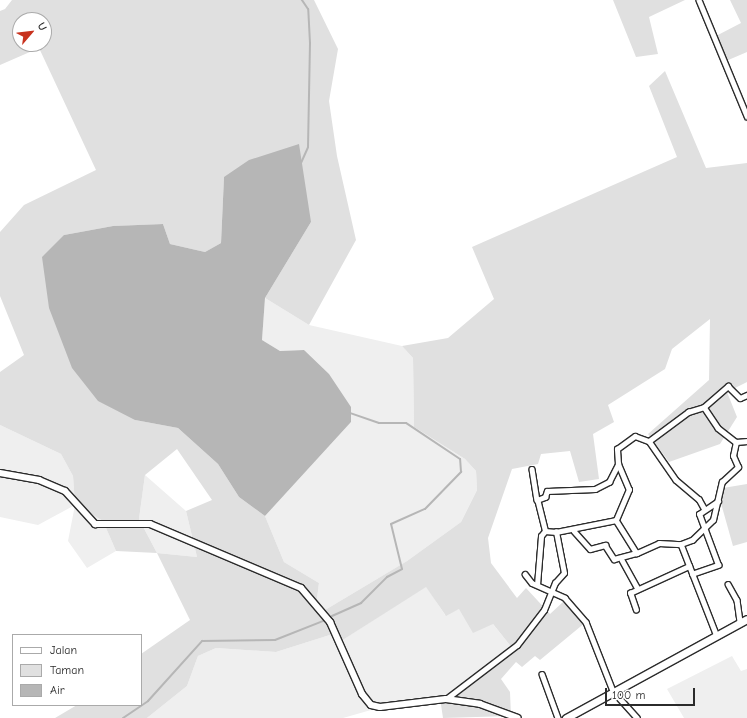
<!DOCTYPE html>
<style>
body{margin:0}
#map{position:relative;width:747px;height:718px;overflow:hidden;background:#fff;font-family:"Comic Neue",sans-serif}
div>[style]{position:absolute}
.built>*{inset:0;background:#efefef}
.green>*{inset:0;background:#e0e0e0}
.water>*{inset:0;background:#b6b6b6}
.stream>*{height:2px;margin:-1px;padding:0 1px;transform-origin:1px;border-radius:1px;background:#b6b6b6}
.roads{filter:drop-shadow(1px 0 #2b2b2b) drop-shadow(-1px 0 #2b2b2b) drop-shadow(0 1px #2b2b2b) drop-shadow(0 -1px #2b2b2b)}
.minor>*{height:4.5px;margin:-2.25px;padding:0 2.25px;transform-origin:2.25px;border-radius:2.25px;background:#fff}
.tertiary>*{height:6px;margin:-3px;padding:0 3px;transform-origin:3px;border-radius:3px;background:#fff}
.secondary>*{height:7px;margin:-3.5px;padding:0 3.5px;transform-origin:3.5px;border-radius:3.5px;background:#fff}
span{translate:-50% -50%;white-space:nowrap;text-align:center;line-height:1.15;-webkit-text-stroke:3px #fff;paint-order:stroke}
.legend{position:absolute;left:12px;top:634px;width:130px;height:72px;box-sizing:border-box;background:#fff;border:1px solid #aaa;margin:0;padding:5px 7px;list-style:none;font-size:12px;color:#2b2b2b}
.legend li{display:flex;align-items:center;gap:8px;height:20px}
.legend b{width:20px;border:1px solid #aaa}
.north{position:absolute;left:12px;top:12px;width:40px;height:40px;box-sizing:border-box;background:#fff;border:1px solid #aaa;border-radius:50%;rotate:62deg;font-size:11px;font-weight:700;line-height:16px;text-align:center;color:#2b2b2b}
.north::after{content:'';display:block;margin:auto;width:14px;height:18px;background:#c8321e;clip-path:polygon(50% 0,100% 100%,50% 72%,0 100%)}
.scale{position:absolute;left:605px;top:688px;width:90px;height:18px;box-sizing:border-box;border:2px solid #2b2b2b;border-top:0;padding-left:5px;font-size:12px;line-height:14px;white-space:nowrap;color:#2b2b2b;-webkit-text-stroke:3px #fff;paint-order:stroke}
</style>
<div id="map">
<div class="built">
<div style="clip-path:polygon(265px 298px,309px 325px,402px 346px,413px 358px,414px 427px,465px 459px,476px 471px,477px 490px,461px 522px,407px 561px,325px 610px,317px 599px,319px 583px,284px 562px,265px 516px,351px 422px,304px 350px,280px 351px,262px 340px)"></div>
<div style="clip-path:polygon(0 425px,61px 454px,73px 476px,75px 504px,103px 521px,116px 551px,87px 568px,68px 541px,75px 505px,38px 525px,0 517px)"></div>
<div style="clip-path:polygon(145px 475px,186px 511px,197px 557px,157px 553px,139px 519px)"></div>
<div style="clip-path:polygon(426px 586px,445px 615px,459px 609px,492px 623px,513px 649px,493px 668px,440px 698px,413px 698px,343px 718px,147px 718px,187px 686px,198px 656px,216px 648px,276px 652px,333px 634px,338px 643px)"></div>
<div style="clip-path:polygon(732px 656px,741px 671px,747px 669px,747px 718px,684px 718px,667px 689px)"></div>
</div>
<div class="green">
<div style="clip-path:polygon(evenodd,12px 0,314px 0,338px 49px,329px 101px,337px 156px,356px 240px,309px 325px,265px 298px,311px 222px,224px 177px,221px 243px,205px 252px,170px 244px,163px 224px,113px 226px,64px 235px,135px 420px,178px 428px,218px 464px,239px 497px,265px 516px,284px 562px,319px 583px,317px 599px,325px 610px,407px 561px,461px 522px,477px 490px,476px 471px,465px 459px,414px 427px,413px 358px,402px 346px,448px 338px,494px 299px,472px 247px,677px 157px,649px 86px,665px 71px,706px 168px,747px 163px,747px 382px,727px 392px,737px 417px,720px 444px,669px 462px,648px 434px,709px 380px,710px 319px,672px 349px,665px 369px,608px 405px,614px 422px,593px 434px,599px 479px,579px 482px,570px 451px,541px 454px,538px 464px,512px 469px,488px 538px,491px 563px,517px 598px,526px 588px,550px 614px,563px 602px,586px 622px,540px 660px,535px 656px,522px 667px,516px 662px,501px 679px,510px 692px,511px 716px,443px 718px,440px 698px,493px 668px,513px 649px,493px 624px,473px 633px,459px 609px,446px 616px,426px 587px,338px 643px,333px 634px,276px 652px,216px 648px,198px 656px,187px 686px,147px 718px,55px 718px,77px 705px,141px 705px,141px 654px,190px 620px,157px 553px,116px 551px,103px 521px,75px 504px,73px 476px,61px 454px,0 425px,0 372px,24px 355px,0 296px,0 232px,24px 205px,96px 170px,39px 48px,0 65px,0 11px,5px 9px,12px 0,20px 20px,44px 20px,44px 44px,20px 44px,20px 20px,12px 0,177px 449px,212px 500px,186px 511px,197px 557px,157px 553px,139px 519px,145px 475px,177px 449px)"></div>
<div style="clip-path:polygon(613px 0,685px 0,649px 17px,658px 54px,636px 57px)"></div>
<div style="clip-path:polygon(730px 0,747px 0,747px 52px,726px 61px,716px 36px,741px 23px)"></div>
<div style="clip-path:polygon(747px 484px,747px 542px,733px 546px,717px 489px)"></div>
</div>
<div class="water">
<div style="clip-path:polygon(299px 144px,311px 222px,265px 298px,262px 340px,280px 351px,304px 350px,329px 374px,351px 407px,351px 422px,265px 516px,239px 497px,218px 464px,178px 428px,135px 420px,98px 401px,72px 368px,49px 308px,42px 257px,64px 235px,113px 226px,163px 224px,170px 244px,205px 252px,221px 243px,224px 177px,249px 160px)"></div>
</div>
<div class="stream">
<div style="left:301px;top:163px;width:17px;rotate:-66deg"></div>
<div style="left:308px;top:147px;width:104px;rotate:-88.9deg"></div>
<div style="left:310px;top:43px;width:34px;rotate:-93deg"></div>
<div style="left:308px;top:9px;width:11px;rotate:-124deg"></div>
<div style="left:332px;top:616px;width:32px;rotate:-24deg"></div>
<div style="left:361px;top:603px;width:37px;rotate:-45deg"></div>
<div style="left:387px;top:577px;width:17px;rotate:-28deg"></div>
<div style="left:402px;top:569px;width:46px;rotate:-103.7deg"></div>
<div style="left:391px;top:524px;width:37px;rotate:-24deg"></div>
<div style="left:425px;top:509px;width:52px;rotate:-45.8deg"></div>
<div style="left:461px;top:472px;width:13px;rotate:-94deg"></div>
<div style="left:460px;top:459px;width:65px;rotate:-146.3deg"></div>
<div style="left:406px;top:423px;width:27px;rotate:180deg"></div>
<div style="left:379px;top:423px;width:31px;rotate:-161deg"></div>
<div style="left:123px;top:718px;width:30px;rotate:-34deg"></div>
<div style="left:148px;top:701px;width:81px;rotate:-48deg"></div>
<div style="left:202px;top:641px;width:73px;rotate:-0.8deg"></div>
<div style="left:275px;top:640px;width:52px;rotate:-21.6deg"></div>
</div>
<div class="roads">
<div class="minor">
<div style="left:699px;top:0;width:126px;rotate:67.5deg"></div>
<div style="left:704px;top:407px;width:25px;rotate:56deg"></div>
<div style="left:718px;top:428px;width:23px;rotate:38deg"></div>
<div style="left:649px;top:441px;width:47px;rotate:55.3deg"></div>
<div style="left:676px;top:480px;width:30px;rotate:40deg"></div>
<div style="left:699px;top:499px;width:10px;rotate:61deg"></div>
<div style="left:532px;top:469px;width:31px;rotate:81deg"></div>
<div style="left:616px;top:520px;width:39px;rotate:58deg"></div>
<div style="left:637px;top:553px;width:24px;rotate:-24deg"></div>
<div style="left:659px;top:543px;width:22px;rotate:3deg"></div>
<div style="left:681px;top:544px;width:12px;rotate:-20deg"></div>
<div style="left:692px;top:540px;width:29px;rotate:-44deg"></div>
<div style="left:713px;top:520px;width:39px;rotate:-77deg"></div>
<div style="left:722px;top:482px;width:22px;rotate:-43deg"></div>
<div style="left:738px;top:467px;width:12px;rotate:-114deg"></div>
<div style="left:733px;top:456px;width:14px;rotate:-78deg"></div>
<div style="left:736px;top:442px;width:11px;rotate:-5deg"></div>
<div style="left:545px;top:531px;width:32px;rotate:-104deg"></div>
<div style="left:537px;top:500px;width:9px;rotate:-21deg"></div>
<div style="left:545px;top:497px;width:6px;rotate:-72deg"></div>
<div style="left:547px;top:491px;width:48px;rotate:-2.4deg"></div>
<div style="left:595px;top:489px;width:16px;rotate:-27deg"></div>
<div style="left:609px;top:482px;width:20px;rotate:-63deg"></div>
<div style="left:574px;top:531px;width:24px;rotate:48deg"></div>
<div style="left:590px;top:549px;width:16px;rotate:-15deg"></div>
<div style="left:605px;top:545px;width:17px;rotate:57deg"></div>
<div style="left:614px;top:559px;width:24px;rotate:-15deg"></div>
<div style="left:681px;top:544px;width:97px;rotate:68.7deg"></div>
<div style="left:622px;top:560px;width:33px;rotate:61deg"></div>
<div style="left:525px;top:574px;width:11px;rotate:52deg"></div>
<div style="left:532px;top:583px;width:36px;rotate:24deg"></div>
<div style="left:565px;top:598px;width:32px;rotate:49deg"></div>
<div style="left:586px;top:622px;width:74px;rotate:68.6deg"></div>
<div style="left:613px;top:691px;width:36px;rotate:48deg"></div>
<div style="left:692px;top:574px;width:28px;rotate:-19deg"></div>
<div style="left:718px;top:565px;width:54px;rotate:-110.4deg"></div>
<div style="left:699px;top:514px;width:23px;rotate:-34deg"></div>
<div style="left:728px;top:584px;width:18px;rotate:61deg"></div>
<div style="left:737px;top:600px;width:22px;rotate:82deg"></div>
<div style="left:537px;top:585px;width:49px;rotate:-85.3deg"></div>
<div style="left:541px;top:536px;width:6px;rotate:-51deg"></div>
<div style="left:545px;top:531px;width:11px;rotate:5deg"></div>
<div style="left:636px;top:610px;width:18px;rotate:-109deg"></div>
<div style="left:630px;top:593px;width:65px;rotate:-24.6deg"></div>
<div style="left:542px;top:674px;width:47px;rotate:70deg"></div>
<div style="left:446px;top:699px;width:89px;rotate:-37.3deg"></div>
<div style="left:517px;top:645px;width:44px;rotate:-52.4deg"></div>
<div style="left:544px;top:610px;width:29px;rotate:-68deg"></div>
<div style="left:555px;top:583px;width:13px;rotate:-48deg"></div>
<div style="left:564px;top:573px;width:42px;rotate:-101deg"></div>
<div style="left:556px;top:532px;width:61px;rotate:-11.3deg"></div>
<div style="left:616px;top:520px;width:33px;rotate:-67deg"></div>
<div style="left:629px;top:490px;width:28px;rotate:-113deg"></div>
<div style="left:618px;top:464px;width:15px;rotate:-94deg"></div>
<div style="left:617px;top:449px;width:22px;rotate:-36deg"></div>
<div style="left:635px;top:436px;width:15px;rotate:20deg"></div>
<div style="left:649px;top:441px;width:49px;rotate:-36.6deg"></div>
<div style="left:688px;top:412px;width:17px;rotate:-17deg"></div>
<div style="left:704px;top:407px;width:32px;rotate:-41deg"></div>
<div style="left:728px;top:386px;width:17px;rotate:45deg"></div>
<div style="left:740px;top:398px;width:8px;rotate:-23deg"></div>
</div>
<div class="tertiary">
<div style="left:0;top:473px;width:40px;rotate:10deg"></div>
<div style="left:39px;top:480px;width:28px;rotate:23deg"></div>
<div style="left:65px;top:491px;width:45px;rotate:47.7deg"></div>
<div style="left:95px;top:524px;width:55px"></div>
<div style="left:150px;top:524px;width:164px;rotate:23deg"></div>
<div style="left:301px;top:588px;width:45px;rotate:49.5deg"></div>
<div style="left:330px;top:622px;width:79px;rotate:66deg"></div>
<div style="left:362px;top:694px;width:14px;rotate:51deg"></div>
<div style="left:371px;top:705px;width:9px;rotate:13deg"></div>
<div style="left:380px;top:707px;width:66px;rotate:-6.9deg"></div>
<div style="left:446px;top:699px;width:34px;rotate:8deg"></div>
<div style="left:480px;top:704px;width:40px;rotate:20.2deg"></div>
</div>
<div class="secondary">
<div style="left:566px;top:718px;width:206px;rotate:-28.7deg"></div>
</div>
</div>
<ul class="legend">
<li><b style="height:5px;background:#fff"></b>Jalan</li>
<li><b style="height:11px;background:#e0e0e0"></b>Taman</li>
<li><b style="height:11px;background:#b6b6b6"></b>Air</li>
</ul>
<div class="north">U</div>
<div class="scale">100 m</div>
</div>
